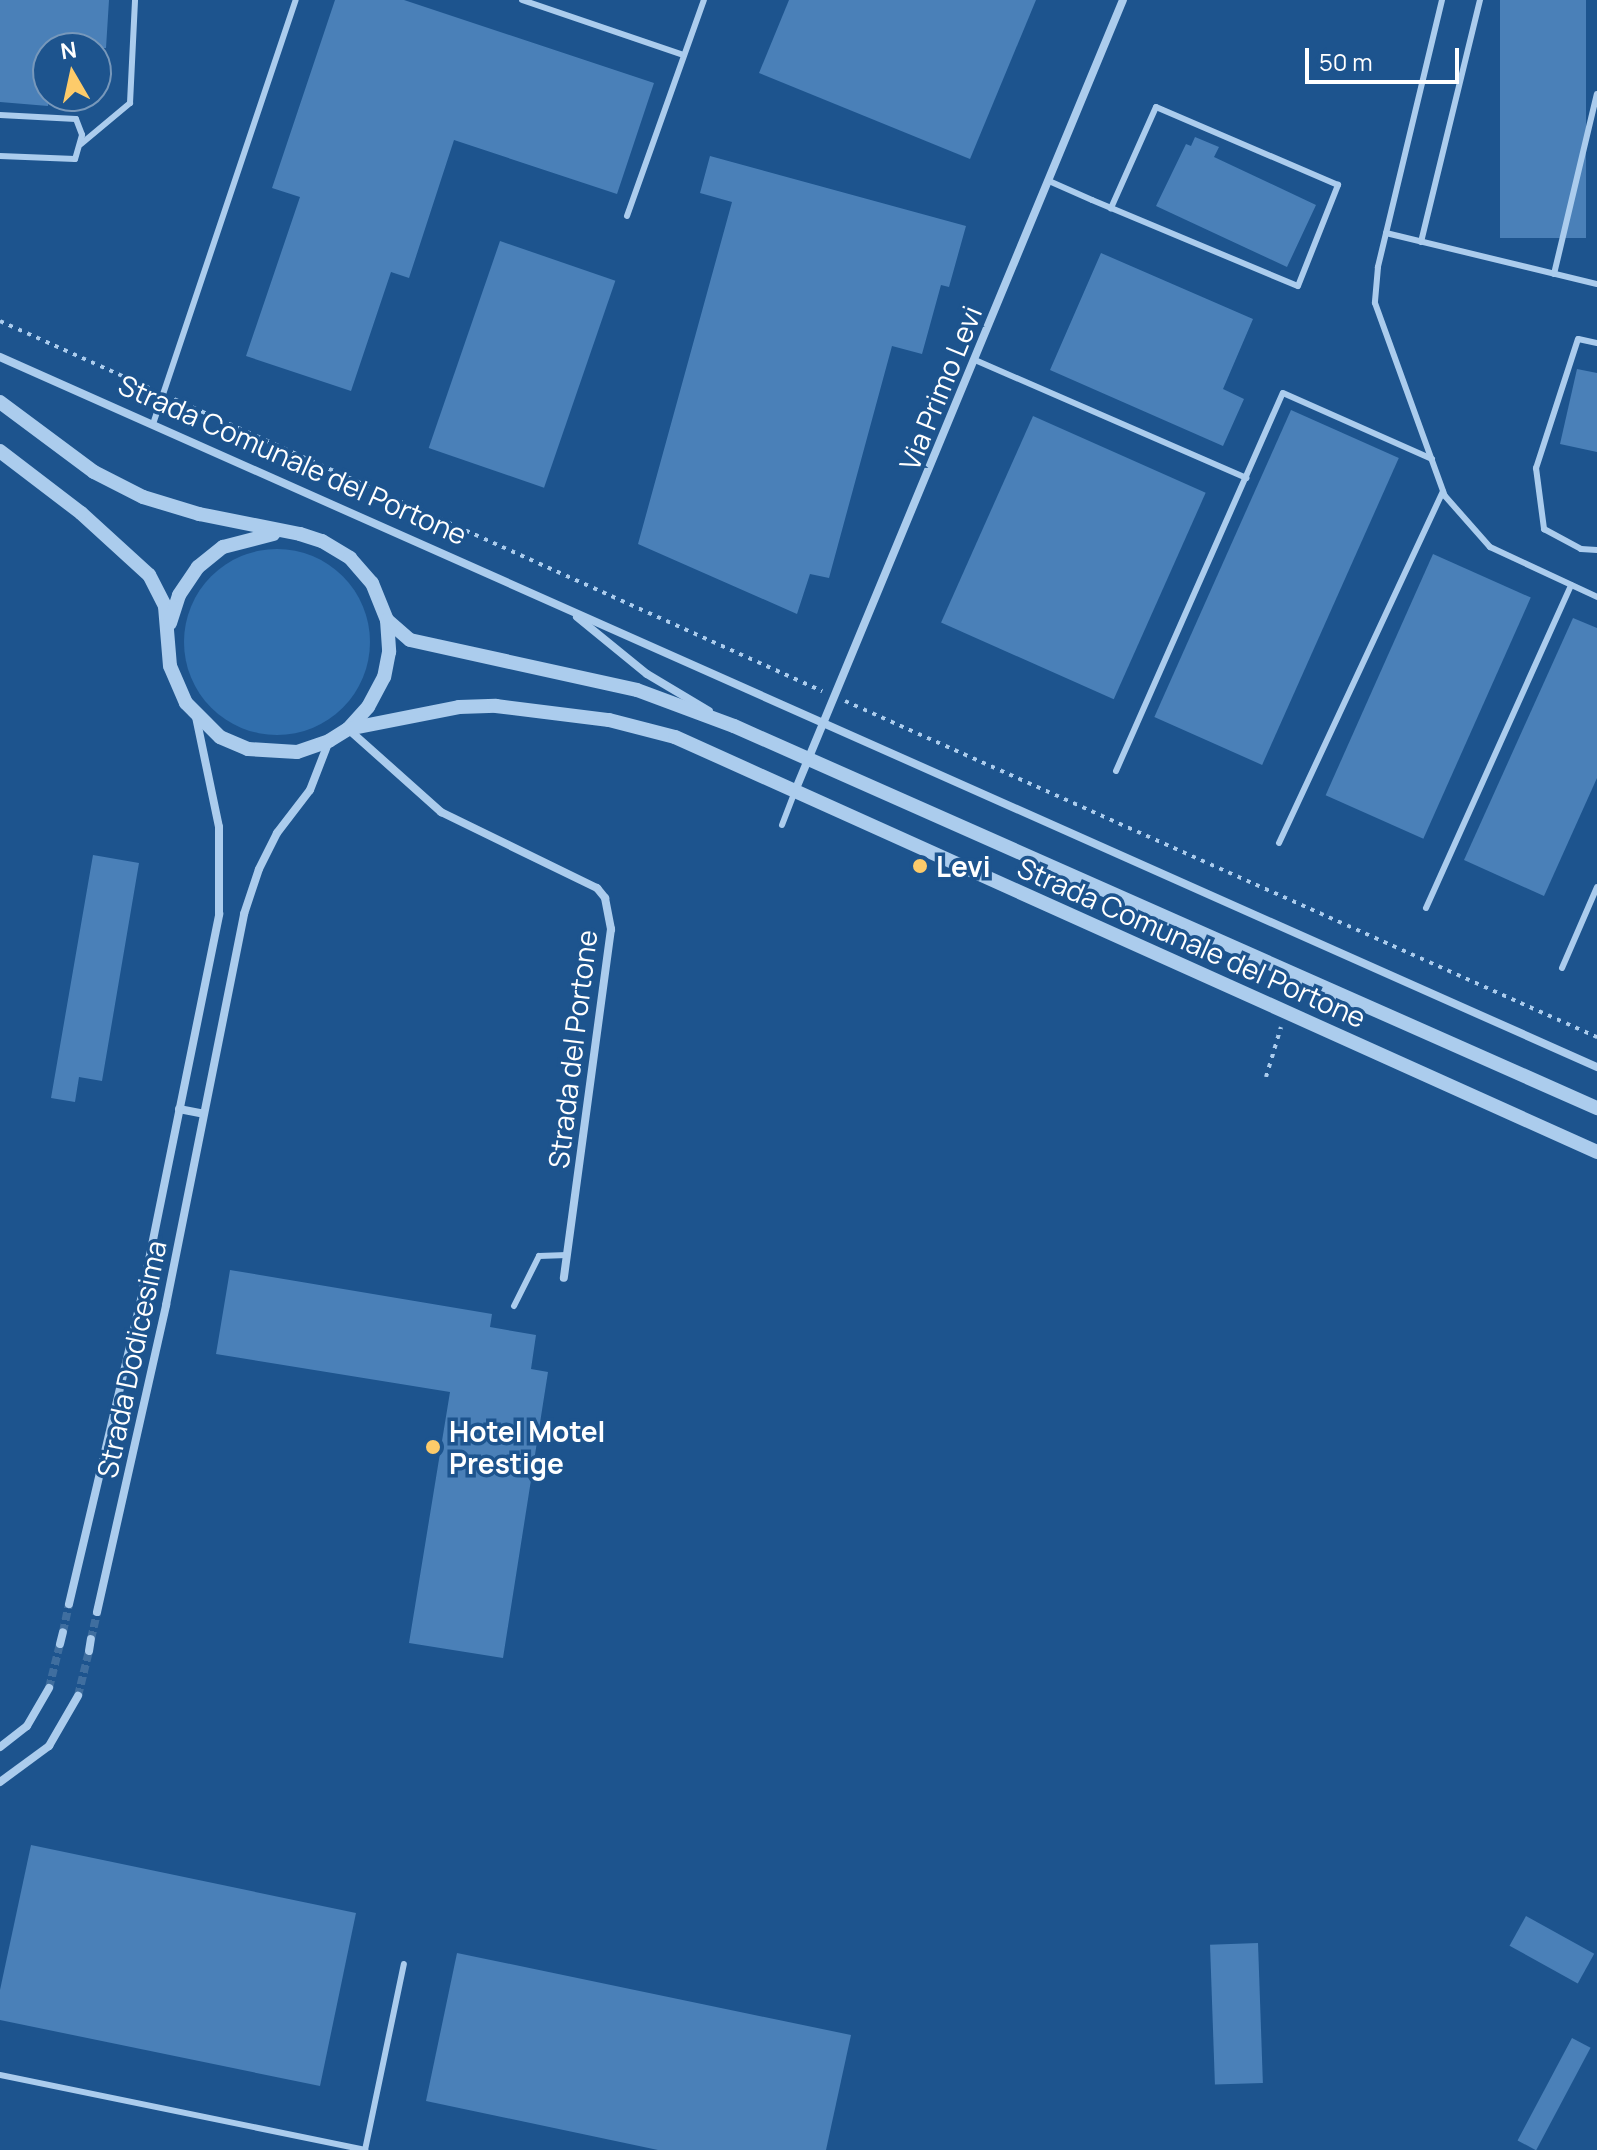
<!DOCTYPE html>
<style>
body{margin:0}
#map{position:relative;width:1597px;height:2150px;overflow:hidden;background:#1d548e;font-family:Manrope,sans-serif}
div>[style]{position:absolute}
.green>*{inset:0;background:#306eac}
.round{border-radius:50%}
.building>*{inset:0;background:#4a80b8;transform-origin:0 0}
.minor-tunnel>*{height:8px;margin-top:-4px;transform-origin:0;background:repeating-linear-gradient(90deg,#3f6e9f 0 8px,transparent 0 12px)}
.path>*{height:4px;margin-top:-2px;transform-origin:0;background:repeating-linear-gradient(90deg,#abcced 0 4px,transparent 0 10px)}
.service>*{height:6px;margin:-3px;padding:0 3px;transform-origin:3px;border-radius:3px;background:#abcced}
.minor>*{height:8px;margin:-4px;padding:0 4px;transform-origin:4px;border-radius:4px;background:#abcced}
.tertiary>*{height:14px;margin:-7px;padding:0 7px;transform-origin:7px;border-radius:7px;background:#abcced}
.dots>*{width:22px;height:22px;translate:-50% -50%;box-sizing:border-box;border:4px solid #1d548e;border-radius:50%}
span{translate:-50% -50%;white-space:nowrap;text-align:center;line-height:1.15;-webkit-text-stroke:7px #1d548e;paint-order:stroke}
.street-label{font-size:28px;color:#fff}
.poi-label{font-size:28px;color:#fff;font-weight:700}
.left{translate:0 -50%;text-align:left}
.north{position:absolute;left:32px;top:32px;width:80px;height:80px;box-sizing:border-box;background:#1d548e;border:2px solid #7798bb;border-radius:50%;rotate:351deg;font-size:22px;font-weight:700;line-height:32px;text-align:center;color:#fff}
.north::after{content:'';display:block;margin:auto;width:28px;height:36px;background:#fdcb6a;clip-path:polygon(50% 0,100% 100%,50% 72%,0 100%)}
.scale{position:absolute;left:1305px;top:48px;width:154px;height:36px;box-sizing:border-box;border:4px solid #fff;border-top:0;padding-left:10px;font-size:24px;line-height:28px;white-space:nowrap;color:#fff;-webkit-text-stroke:6px #1d548e;paint-order:stroke}
</style>
<div id="map">
<div class="green">
<div class="round" style="left:184px;top:549px;width:186px;height:186px"></div>
</div>
<div class="building">
<div style="clip-path:polygon(0 0,109px 0,106px 48px,48px 48px,48px 106px,0 102px)"></div>
<div style="clip-path:polygon(335px 0,404px 0,654px 83px,617px 194px,454px 140px,409px 278px,391px 272px,351px 391px,246px 356px,300px 197px,272px 188px)"></div>
<div style="clip-path:polygon(789px 0,1036px 0,970px 159px,759px 73px)"></div>
<div style="left:1500px;top:0;width:86px;height:238px"></div>
<div style="clip-path:polygon(1195px 137px,1219px 147px,1214px 157px,1316px 205px,1287px 267px,1156px 206px,1186px 144px,1191px 146px)"></div>
<div style="clip-path:polygon(710px 156px,966px 226px,949px 287px,941px 285px,922px 354px,892px 346px,829px 578px,810px 574px,797px 614px,638px 544px,732px 202px,700px 193px)"></div>
<div style="left:500px;top:241px;width:122px;height:219px;rotate:19deg"></div>
<div style="clip-path:polygon(1101px 253px,1253px 319px,1223px 389px,1244px 399px,1223px 446px,1050px 370px)"></div>
<div style="clip-path:polygon(1577px 369px,1597px 373px,1597px 452px,1560px 444px)"></div>
<div style="left:1291px;top:410px;width:118px;height:336px;rotate:24deg"></div>
<div style="left:1033px;top:416px;width:189px;height:226px;rotate:24deg"></div>
<div style="left:1433px;top:554px;width:107px;height:264px;rotate:24deg"></div>
<div style="clip-path:polygon(1573px 618px,1597px 628px,1597px 778px,1544px 896px,1464px 860px)"></div>
<div style="clip-path:polygon(93px 855px,139px 863px,102px 1081px,79px 1077px,75px 1102px,51px 1098px)"></div>
<div style="clip-path:polygon(230px 1270px,492px 1314px,490px 1327px,536px 1335px,531px 1369px,548px 1372px,503px 1658px,409px 1643px,450px 1392px,216px 1354px)"></div>
<div style="clip-path:polygon(31px 1845px,356px 1913px,320px 2086px,0 2020px,0 1990px)"></div>
<div style="left:1526px;top:1916px;width:78px;height:34px;rotate:29deg"></div>
<div style="left:1258px;top:1943px;width:140px;height:48px;rotate:88deg"></div>
<div style="clip-path:polygon(457px 1953px,851px 2035px,826px 2150px,658px 2150px,426px 2101px)"></div>
<div style="left:1572px;top:2038px;width:21px;height:116px;rotate:28deg"></div>
</div>
<div class="minor-tunnel">
<div style="left:63px;top:1632px;width:29px;rotate:-78deg"></div>
<div style="left:91px;top:1639px;width:28px;rotate:-77deg"></div>
<div style="left:49px;top:1688px;width:45px;rotate:-76deg"></div>
<div style="left:78px;top:1696px;width:46px;rotate:-76.3deg"></div>
</div>
<div class="path">
<div style="left:0;top:321px;width:166px;rotate:24.2deg"></div>
<div style="left:174px;top:399px;width:711px;rotate:24.26deg"></div>
<div style="left:845px;top:701px;width:824px;rotate:24.08deg"></div>
<div style="left:1266px;top:1077px;width:52px;rotate:-73.3deg"></div>
</div>
<div class="service">
<div style="left:522px;top:0;width:171px;rotate:18.8deg"></div>
<div style="left:1442px;top:0;width:275px;rotate:103.5deg"></div>
<div style="left:1378px;top:267px;width:36px;rotate:95deg"></div>
<div style="left:1375px;top:303px;width:205px;rotate:70.1deg"></div>
<div style="left:1445px;top:496px;width:68px;rotate:48.6deg"></div>
<div style="left:1490px;top:547px;width:118px;rotate:25deg"></div>
<div style="left:0;top:115px;width:76px;rotate:3deg"></div>
<div style="left:76px;top:119px;width:17px;rotate:69deg"></div>
<div style="left:82px;top:135px;width:25px;rotate:106deg"></div>
<div style="left:75px;top:159px;width:75px;rotate:-177.7deg"></div>
<div style="left:81px;top:144px;width:64px;rotate:-39.9deg"></div>
<div style="left:130px;top:103px;width:103px;rotate:-87.2deg"></div>
<div style="left:1049px;top:181px;width:47px;rotate:23.8deg"></div>
<div style="left:1092px;top:200px;width:223px;rotate:22.7deg"></div>
<div style="left:1298px;top:286px;width:109px;rotate:-68.4deg"></div>
<div style="left:1338px;top:185px;width:198px;rotate:-156.8deg"></div>
<div style="left:1156px;top:107px;width:111px;rotate:114deg"></div>
<div style="left:627px;top:216px;width:229px;rotate:-70.4deg"></div>
<div style="left:1386px;top:233px;width:217px;rotate:13.6deg"></div>
<div style="left:1421px;top:242px;width:249px;rotate:-76.3deg"></div>
<div style="left:1554px;top:274px;width:185px;rotate:-76.6deg"></div>
<div style="left:1597px;top:343px;width:19px;rotate:-168deg"></div>
<div style="left:1578px;top:339px;width:136px;rotate:108deg"></div>
<div style="left:1536px;top:468px;width:62px;rotate:82.5deg"></div>
<div style="left:1544px;top:529px;width:42px;rotate:28.4deg"></div>
<div style="left:1581px;top:549px;width:16px;rotate:4deg"></div>
<div style="left:975px;top:360px;width:296px;rotate:23.5deg"></div>
<div style="left:153px;top:424px;width:447px;rotate:-71.4deg"></div>
<div style="left:1116px;top:771px;width:413px;rotate:-66.2deg"></div>
<div style="left:1283px;top:393px;width:163px;rotate:23.9deg"></div>
<div style="left:782px;top:825px;width:36px;rotate:-69deg"></div>
<div style="left:1279px;top:843px;width:388px;rotate:-65deg"></div>
<div style="left:1426px;top:908px;width:354px;rotate:-65.8deg"></div>
<div style="left:1562px;top:968px;width:88px;rotate:-66.6deg"></div>
<div style="left:514px;top:1306px;width:56px;rotate:-63.4deg"></div>
<div style="left:539px;top:1256px;width:28px;rotate:-2deg"></div>
<div style="left:0;top:2075px;width:373px;rotate:11.6deg"></div>
<div style="left:365px;top:2150px;width:190px;rotate:-78.2deg"></div>
</div>
<div class="minor">
<div style="left:0;top:357px;width:1748px;rotate:23.97deg"></div>
<div style="left:577px;top:617px;width:90px;rotate:39.2deg"></div>
<div style="left:647px;top:674px;width:72px;rotate:30.8deg"></div>
<div style="left:348px;top:729px;width:125px;rotate:41.7deg"></div>
<div style="left:441px;top:812px;width:174px;rotate:26deg"></div>
<div style="left:597px;top:888px;width:13px;rotate:51deg"></div>
<div style="left:605px;top:898px;width:32px;rotate:79deg"></div>
<div style="left:611px;top:929px;width:352px;rotate:97.7deg"></div>
<div style="left:795px;top:791px;width:856px;rotate:-67.48deg"></div>
<div style="left:179px;top:1109px;width:25px;rotate:11deg"></div>
<div style="left:69px;top:1604px;width:313px;rotate:-76.7deg"></div>
<div style="left:141px;top:1299px;width:393px;rotate:-78.5deg"></div>
<div style="left:219px;top:914px;width:87px;rotate:-90deg"></div>
<div style="left:219px;top:827px;width:112px;rotate:-101.8deg"></div>
<div style="left:97px;top:1612px;width:315px;rotate:-77.3deg"></div>
<div style="left:166px;top:1305px;width:399px;rotate:-78.7deg"></div>
<div style="left:244px;top:914px;width:47px;rotate:-71.6deg"></div>
<div style="left:259px;top:869px;width:40px;rotate:-63.4deg"></div>
<div style="left:277px;top:833px;width:54px;rotate:-52.5deg"></div>
<div style="left:310px;top:790px;width:53px;rotate:-68.8deg"></div>
<div style="left:60px;top:1644px;width:12px;rotate:-76deg"></div>
<div style="left:89px;top:1651px;width:12px;rotate:-81deg"></div>
<div style="left:0;top:1747px;width:34px;rotate:-38deg"></div>
<div style="left:27px;top:1726px;width:44px;rotate:-59.9deg"></div>
<div style="left:0;top:1782px;width:61px;rotate:-36.3deg"></div>
<div style="left:49px;top:1746px;width:58px;rotate:-59.9deg"></div>
</div>
<div class="tertiary">
<div style="left:0;top:402px;width:117px;rotate:36.7deg"></div>
<div style="left:94px;top:472px;width:55px;rotate:27deg"></div>
<div style="left:143px;top:497px;width:59px;rotate:16.9deg"></div>
<div style="left:199px;top:514px;width:103px;rotate:11.2deg"></div>
<div style="left:300px;top:534px;width:23px;rotate:18deg"></div>
<div style="left:322px;top:541px;width:33px;rotate:31deg"></div>
<div style="left:350px;top:558px;width:33px;rotate:49deg"></div>
<div style="left:372px;top:583px;width:40px;rotate:68deg"></div>
<div style="left:387px;top:620px;width:32px;rotate:86deg"></div>
<div style="left:389px;top:652px;width:25px;rotate:101deg"></div>
<div style="left:384px;top:677px;width:34px;rotate:118deg"></div>
<div style="left:368px;top:707px;width:30px;rotate:132deg"></div>
<div style="left:348px;top:729px;width:22px;rotate:148deg"></div>
<div style="left:329px;top:741px;width:34px;rotate:161deg"></div>
<div style="left:297px;top:752px;width:49px;rotate:-176.5deg"></div>
<div style="left:248px;top:749px;width:30px;rotate:-157deg"></div>
<div style="left:220px;top:737px;width:48px;rotate:-135deg"></div>
<div style="left:186px;top:703px;width:40px;rotate:-113.4deg"></div>
<div style="left:170px;top:666px;width:60px;rotate:-94.8deg"></div>
<div style="left:165px;top:606px;width:35px;rotate:-117deg"></div>
<div style="left:149px;top:575px;width:92px;rotate:-137.6deg"></div>
<div style="left:81px;top:513px;width:102px;rotate:-142.6deg"></div>
<div style="left:387px;top:620px;width:30px;rotate:41deg"></div>
<div style="left:410px;top:640px;width:232px;rotate:12.4deg"></div>
<div style="left:637px;top:690px;width:103px;rotate:20.4deg"></div>
<div style="left:734px;top:726px;width:944px;rotate:23.88deg"></div>
<div style="left:170px;top:623px;width:29px;rotate:-72deg"></div>
<div style="left:179px;top:595px;width:34px;rotate:-56deg"></div>
<div style="left:198px;top:567px;width:32px;rotate:-39deg"></div>
<div style="left:223px;top:547px;width:52px;rotate:-14.6deg"></div>
<div style="left:348px;top:729px;width:113px;rotate:-11.2deg"></div>
<div style="left:459px;top:707px;width:37px;rotate:-2deg"></div>
<div style="left:496px;top:706px;width:114px;rotate:7.1deg"></div>
<div style="left:609px;top:720px;width:68px;rotate:14.4deg"></div>
<div style="left:675px;top:737px;width:1011px;rotate:24.23deg"></div>
</div>
<div class="dots">
<div style="left:920px;top:866px;background:#fdcb6a"></div>
<div style="left:433px;top:1447px;background:#fdcb6a"></div>
</div>
<div class="street-label">
<span style="left:940px;top:388px;rotate:-68deg">Via Primo Levi</span>
<span style="left:293px;top:459px;rotate:24deg">Strada Comunale del Portone</span>
<span style="left:1192px;top:942px;rotate:24deg">Strada Comunale del Portone</span>
<span style="left:572px;top:1049px;rotate:-83deg">Strada del Portone</span>
<span style="left:131px;top:1359px;rotate:-78deg">Strada Dodicesima</span>
</div>
<div class="poi-label">
<span class="left" style="left:936px;top:866px">Levi</span>
<span class="left" style="left:449px;top:1447px">Hotel Motel<br>Prestige</span>
</div>
<div class="north">N</div>
<div class="scale">50 m</div>
</div>
